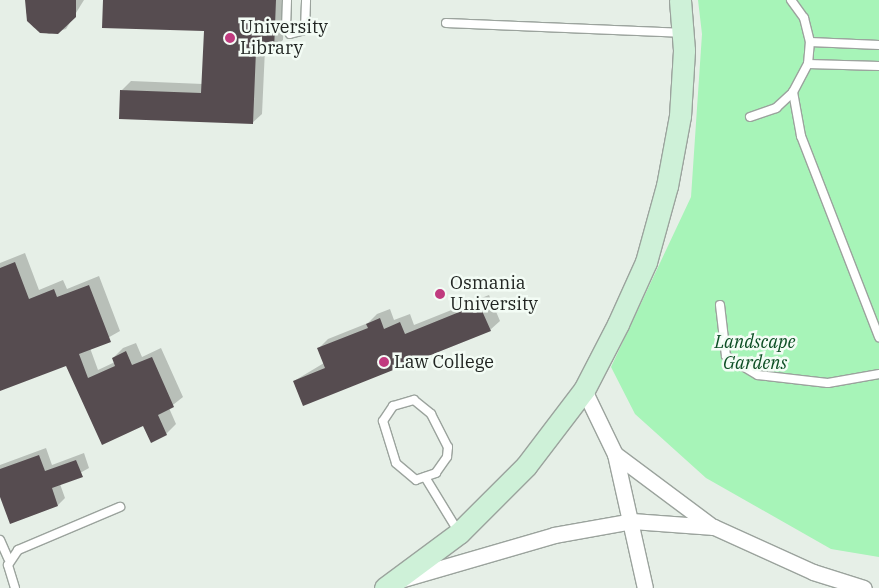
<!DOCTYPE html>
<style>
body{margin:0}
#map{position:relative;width:879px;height:588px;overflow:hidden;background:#e6efe7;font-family:"IBM Plex Serif",serif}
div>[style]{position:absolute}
.green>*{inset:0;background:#a7f4b8}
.shadow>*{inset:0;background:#0003}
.building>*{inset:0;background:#564c50}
.roads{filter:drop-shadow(1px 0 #9ba39d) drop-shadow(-1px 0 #9ba39d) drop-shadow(0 1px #9ba39d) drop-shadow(0 -1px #9ba39d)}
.service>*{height:8px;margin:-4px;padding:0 4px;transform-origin:4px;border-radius:4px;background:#fff}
.minor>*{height:15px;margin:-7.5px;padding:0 7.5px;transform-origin:7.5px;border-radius:7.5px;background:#fff}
.secondary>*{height:21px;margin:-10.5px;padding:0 10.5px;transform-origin:10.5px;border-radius:10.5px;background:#cef1d8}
.dots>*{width:14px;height:14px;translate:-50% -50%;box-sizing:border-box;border:2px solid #f3fcf5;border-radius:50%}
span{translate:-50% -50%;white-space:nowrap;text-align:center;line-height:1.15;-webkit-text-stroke:5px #f3fcf5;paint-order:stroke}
.poi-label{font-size:18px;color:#212522}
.left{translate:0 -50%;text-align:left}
.park-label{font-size:18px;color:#0c4e24;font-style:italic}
</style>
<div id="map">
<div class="green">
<div style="clip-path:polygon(698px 0,879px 0,879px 557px,831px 549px,706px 478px,635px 414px,611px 367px,691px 197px,702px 34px)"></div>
</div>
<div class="shadow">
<div style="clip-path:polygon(28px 0,84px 0,66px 29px,49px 34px,33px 27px,26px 12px)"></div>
<div style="clip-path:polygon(104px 0,284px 0,283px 40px,273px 49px,265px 49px,262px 114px,252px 123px,122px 90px,131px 81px,203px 84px,205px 30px)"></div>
<div style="clip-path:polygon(25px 253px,39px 290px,63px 280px,67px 289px,99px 276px,120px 331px,90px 348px,98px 370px,115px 362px,113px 358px,123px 348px,136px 343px,142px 357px,161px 348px,183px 397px,169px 408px,176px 424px,166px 434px,144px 424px,67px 364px,0 390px,0 263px)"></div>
<div style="clip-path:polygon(489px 295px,500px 321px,490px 330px,294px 381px,324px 363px,318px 349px,328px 339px,368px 323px,377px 314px,390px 309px,394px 320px,410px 314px,414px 325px)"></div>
<div style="clip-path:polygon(46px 448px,52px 465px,84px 453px,89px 468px,60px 484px,65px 498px,58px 505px,0 493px,0 465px)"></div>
</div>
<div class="building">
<div style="clip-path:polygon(25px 0,76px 0,76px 17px,58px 34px,40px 33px,27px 21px)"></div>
<div style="clip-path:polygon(103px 0,276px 0,274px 51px,256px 50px,253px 124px,119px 119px,120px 90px,201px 93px,204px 31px,102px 28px)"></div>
<div style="clip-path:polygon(15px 262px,29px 299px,54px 289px,57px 297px,89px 285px,111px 342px,79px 354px,88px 378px,115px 366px,112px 358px,126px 351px,132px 365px,152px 357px,174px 407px,158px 415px,167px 435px,151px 443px,143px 426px,102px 445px,66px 366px,0 391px,0 268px)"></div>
<div style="clip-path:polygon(479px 304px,491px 331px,303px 406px,293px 381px,325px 368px,317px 348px,368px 328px,366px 324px,380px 318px,384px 329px,400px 322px,405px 334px)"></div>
<div style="clip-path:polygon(39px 455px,45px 471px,76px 460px,83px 477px,52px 488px,58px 506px,10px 524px,0 497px,0 469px)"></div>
</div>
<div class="roads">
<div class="service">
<div style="left:287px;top:0;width:28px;rotate:92deg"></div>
<div style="left:286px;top:28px;width:7px;rotate:56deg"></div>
<div style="left:290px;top:34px;width:16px;rotate:-15deg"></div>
<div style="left:305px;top:30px;width:30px;rotate:-88deg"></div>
<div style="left:446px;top:23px;width:234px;rotate:2.4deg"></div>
<div style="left:810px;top:42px;width:69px;rotate:2.5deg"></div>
<div style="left:808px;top:64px;width:71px;rotate:1.6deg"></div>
<div style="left:793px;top:92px;width:45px;rotate:79.7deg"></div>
<div style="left:801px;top:136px;width:216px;rotate:68.8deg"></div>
<div style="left:750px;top:117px;width:28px;rotate:-19deg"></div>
<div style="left:776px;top:108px;width:23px;rotate:-43deg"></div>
<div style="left:793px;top:92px;width:32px;rotate:-62deg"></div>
<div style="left:808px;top:64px;width:22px;rotate:-85deg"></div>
<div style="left:810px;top:42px;width:25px;rotate:-104deg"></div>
<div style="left:804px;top:18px;width:22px;rotate:-126deg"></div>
<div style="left:720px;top:305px;width:51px;rotate:83.3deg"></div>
<div style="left:726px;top:356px;width:37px;rotate:31deg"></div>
<div style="left:758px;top:375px;width:70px;rotate:6.5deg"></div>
<div style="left:828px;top:383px;width:52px;rotate:-10deg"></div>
<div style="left:414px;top:400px;width:22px;rotate:39deg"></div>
<div style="left:431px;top:414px;width:37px;rotate:63deg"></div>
<div style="left:448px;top:447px;width:10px;rotate:96deg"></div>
<div style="left:447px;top:457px;width:19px;rotate:125deg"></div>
<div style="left:436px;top:473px;width:21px;rotate:161deg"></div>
<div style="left:416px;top:480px;width:26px;rotate:-140deg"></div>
<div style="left:396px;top:463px;width:44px;rotate:-107.2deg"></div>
<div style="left:383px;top:421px;width:18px;rotate:-56deg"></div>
<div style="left:393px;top:406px;width:22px;rotate:-16deg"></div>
<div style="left:425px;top:477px;width:63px;rotate:58.6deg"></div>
<div style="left:0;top:540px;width:20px;rotate:66deg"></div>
<div style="left:15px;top:588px;width:24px;rotate:-107deg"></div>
<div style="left:8px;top:565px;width:18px;rotate:-56deg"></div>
<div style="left:18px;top:550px;width:111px;rotate:-22.9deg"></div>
</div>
<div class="minor">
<div style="left:584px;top:390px;width:71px;rotate:64.2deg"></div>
<div style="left:615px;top:454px;width:122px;rotate:36.7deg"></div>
<div style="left:615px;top:454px;width:137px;rotate:77.4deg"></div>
<div style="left:403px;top:579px;width:157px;rotate:-16.2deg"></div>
<div style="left:554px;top:535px;width:79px;rotate:-10.2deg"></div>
<div style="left:632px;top:521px;width:82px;rotate:4.2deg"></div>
<div style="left:714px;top:527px;width:109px;rotate:24.4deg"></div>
<div style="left:813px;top:572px;width:53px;rotate:17.4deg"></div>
</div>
<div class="secondary">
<div style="left:385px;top:588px;width:92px;rotate:-36.6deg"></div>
<div style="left:459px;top:533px;width:95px;rotate:-45deg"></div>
<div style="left:526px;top:466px;width:96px;rotate:-52.7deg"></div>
<div style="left:584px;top:390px;width:74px;rotate:-62.7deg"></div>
<div style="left:618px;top:324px;width:68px;rotate:-65.7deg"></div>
<div style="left:646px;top:262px;width:79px;rotate:-74.6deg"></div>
<div style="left:667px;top:186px;width:71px;rotate:-79.5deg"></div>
<div style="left:680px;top:116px;width:66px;rotate:-86.5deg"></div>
<div style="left:684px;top:50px;width:50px;rotate:-94.6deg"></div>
</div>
</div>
<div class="dots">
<div style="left:230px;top:38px;background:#c03b7f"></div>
<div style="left:440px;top:294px;background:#c03b7f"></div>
<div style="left:384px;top:362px;background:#c03b7f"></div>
</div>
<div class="poi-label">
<span class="left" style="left:240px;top:38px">University<br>Library</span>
<span class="left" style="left:450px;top:294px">Osmania<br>University</span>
<span class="left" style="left:394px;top:362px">Law College</span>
</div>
<div class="park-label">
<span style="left:755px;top:353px">Landscape<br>Gardens</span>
</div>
</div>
